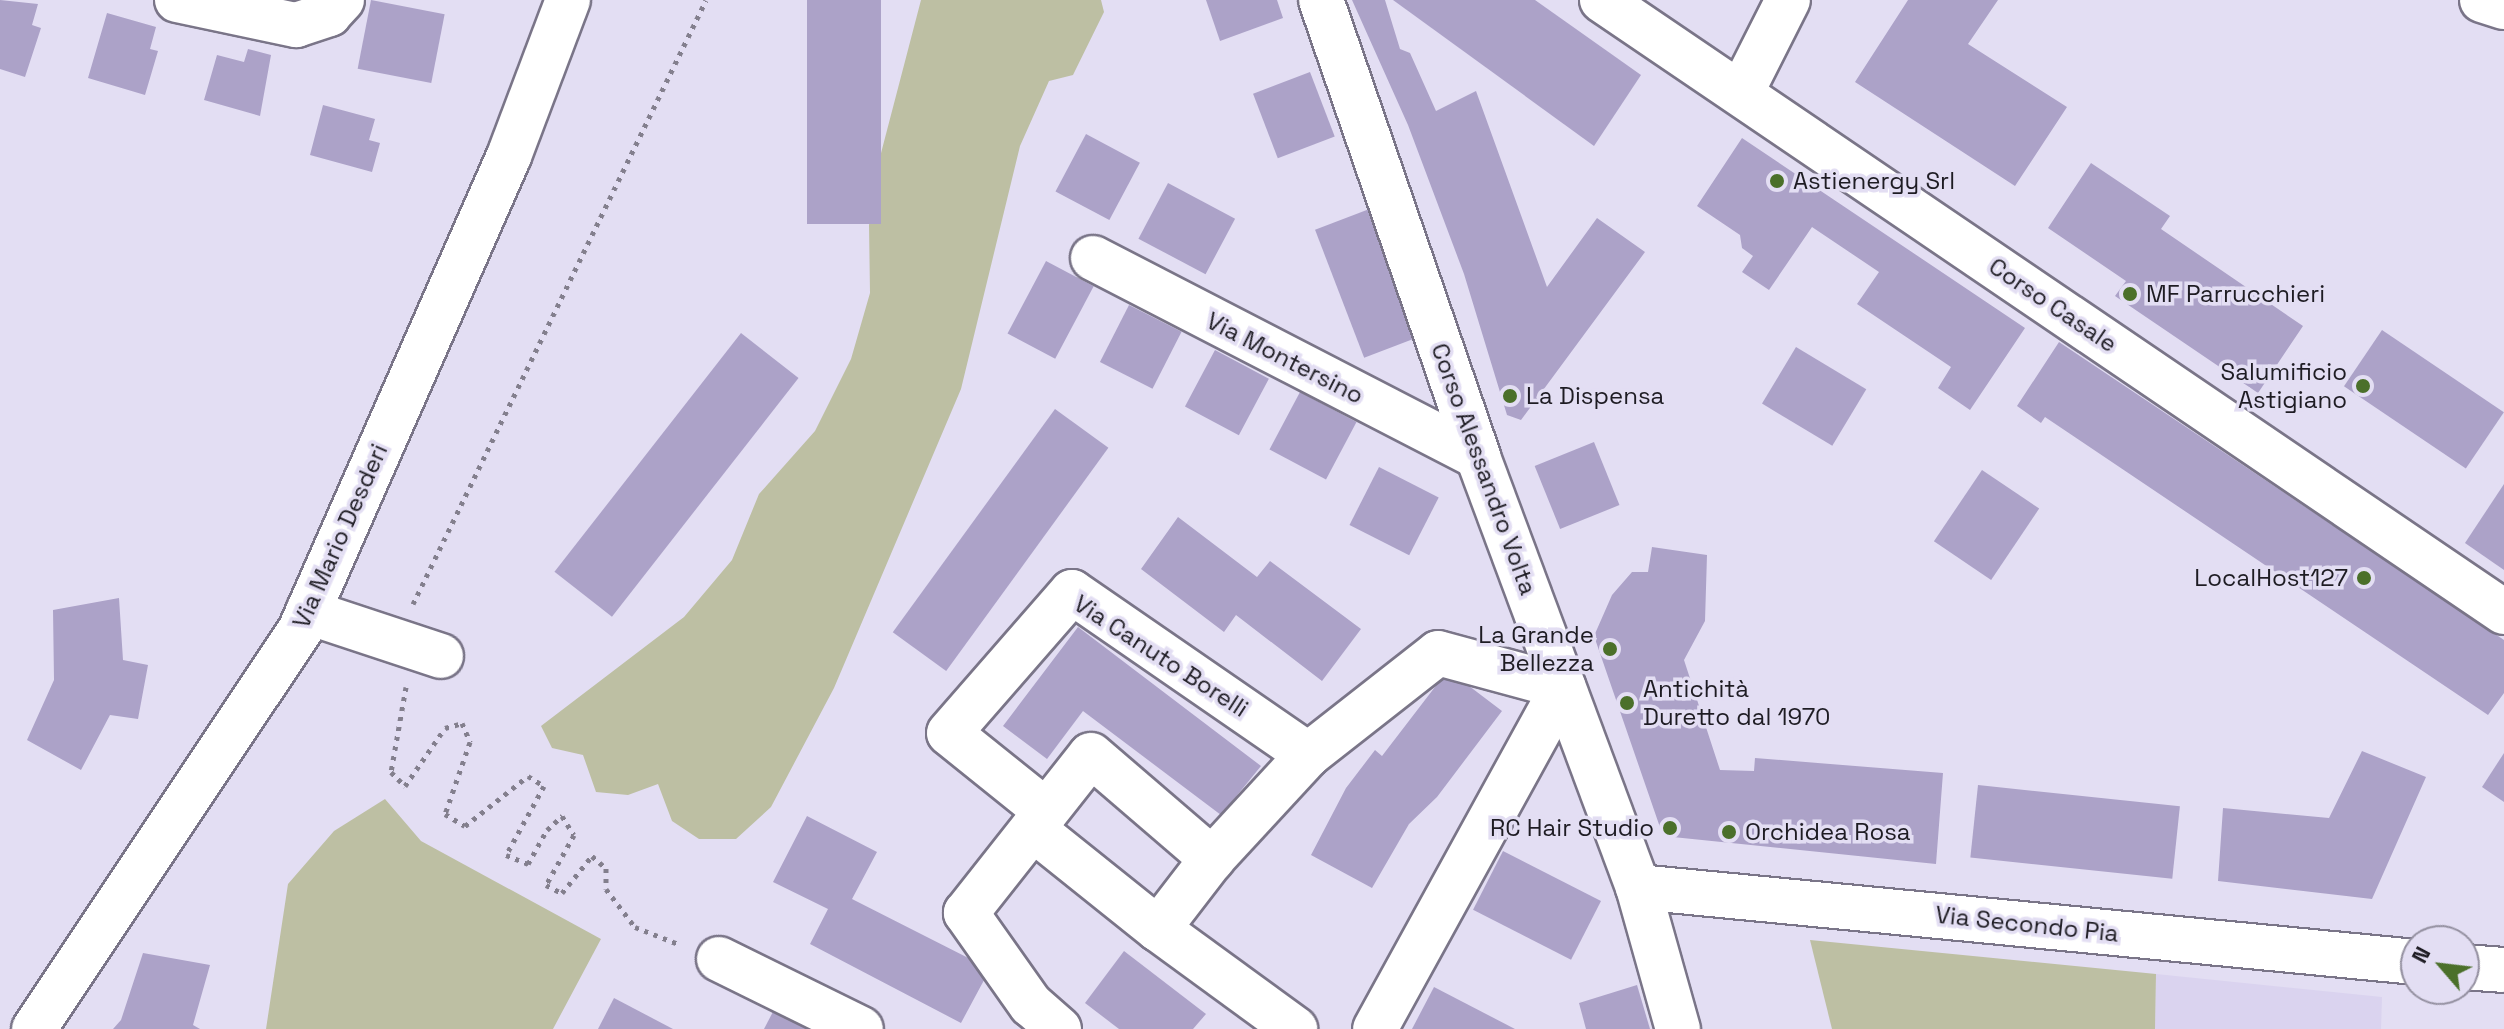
<!DOCTYPE html>
<meta charset="utf-8">
<style>
body{margin:0}
#map{position:relative;width:2504px;height:1029px;overflow:hidden;background:#e3def3;font-family:"Space Grotesk",sans-serif}
div>[style]{position:absolute}
.built>*{inset:0;background:#dad3ef}
.green>*{inset:0;background:#bdbfa3}
.building>*{inset:0;background:#aca2c8;transform-origin:0 0}
.path>*{height:5px;margin-top:-2.5px;transform-origin:0;background:repeating-linear-gradient(90deg,#837f8d 0 4px,transparent 0 10px)}
.roads{filter:drop-shadow(2px 0 #7a7588) drop-shadow(-2px 0 #7a7588) drop-shadow(0 2px #7a7588) drop-shadow(0 -2px #7a7588)}
.minor>*{height:44px;margin:-22px;padding:0 22px;transform-origin:22px;border-radius:22px;background:#fff}
.dots>*{width:22px;height:22px;translate:-50% -50%;box-sizing:border-box;border:4px solid #e3def3;border-radius:50%}
span{translate:-50% -50%;white-space:nowrap;text-align:center;line-height:1.15;-webkit-text-stroke:7px #e3def3;paint-order:stroke}
.poi-label{font-size:24px;color:#1e1c23}
.left{translate:0 -50%;text-align:left}
.right{translate:-100% -50%;text-align:right}
.street-label{font-size:24px;color:#1e1c23}
.north{position:absolute;left:2400px;top:925px;width:80px;height:80px;box-sizing:border-box;background:#e3def3;border:2px solid #9490a0;border-radius:50%;rotate:298deg;font-size:22px;font-weight:700;line-height:32px;text-align:center;color:#1e1c23}
.north::after{content:'';display:block;margin:auto;width:28px;height:36px;background:#4b702a;clip-path:polygon(50% 0,100% 100%,50% 72%,0 100%)}
</style>
<div id="map">
<div class="built">
<div style="clip-path:polygon(2156px 974px,2382px 997px,2381px 1029px,2155px 1029px)"></div>
</div>
<div class="green">
<div style="clip-path:polygon(921px 0,1101px 0,1104px 12px,1073px 75px,1049px 81px,1020px 146px,961px 389px,834px 688px,771px 807px,736px 839px,699px 839px,672px 821px,658px 784px,628px 795px,596px 792px,583px 755px,552px 748px,541px 726px,684px 617px,732px 560px,759px 494px,815px 431px,851px 359px,870px 293px,869px 225px,880px 157px)"></div>
<div style="clip-path:polygon(385px 799px,421px 841px,601px 939px,553px 1029px,266px 1029px,288px 884px,334px 831px)"></div>
<div style="clip-path:polygon(1810px 940px,2156px 974px,2155px 1029px,1832px 1029px)"></div>
</div>
<div class="building">
<div style="clip-path:polygon(0 0,38px 4px,32px 25px,41px 28px,25px 77px,0 69px)"></div>
<div style="left:371px;top:0;width:75px;height:70px;rotate:11deg"></div>
<div style="left:807px;top:0;width:74px;height:224px"></div>
<div style="clip-path:polygon(1206px 0,1277px 0,1283px 18px,1220px 41px)"></div>
<div style="clip-path:polygon(1352px 0,1385px 0,1400px 49px,1410px 53px,1436px 111px,1476px 91px,1547px 287px,1597px 218px,1645px 252px,1521px 420px,1507px 415px,1464px 274px,1408px 125px)"></div>
<div style="clip-path:polygon(1393px 0,1535px 0,1641px 75px,1594px 146px)"></div>
<div style="clip-path:polygon(1908px 0,1998px 0,1968px 44px,2067px 107px,2015px 186px,1855px 82px)"></div>
<div style="clip-path:polygon(107px 13px,156px 27px,150px 49px,158px 51px,145px 95px,88px 78px)"></div>
<div style="clip-path:polygon(248px 49px,271px 55px,260px 116px,204px 100px,217px 55px,244px 62px)"></div>
<div style="left:1310px;top:72px;width:69px;height:61px;rotate:69deg"></div>
<div style="clip-path:polygon(323px 105px,375px 119px,369px 140px,380px 143px,372px 172px,310px 155px)"></div>
<div style="left:1086px;top:134px;width:61px;height:65px;rotate:28deg"></div>
<div style="clip-path:polygon(1742px 138px,2025px 328px,1970px 410px,1938px 388px,1951px 367px,1857px 304px,1879px 272px,1812px 227px,1769px 290px,1742px 272px,1753px 256px,1742px 248px,1740px 235px,1697px 206px)"></div>
<div style="clip-path:polygon(2091px 163px,2170px 216px,2161px 229px,2303px 326px,2258px 393px,2115px 296px,2126px 281px,2048px 228px)"></div>
<div style="left:1168px;top:183px;width:76px;height:63px;rotate:28deg"></div>
<div style="left:1372px;top:208px;width:137px;height:61px;rotate:69deg"></div>
<div style="left:1046px;top:261px;width:54px;height:82px;rotate:28deg"></div>
<div style="left:1129px;top:305px;width:59px;height:64px;rotate:27deg"></div>
<div style="left:2382px;top:330px;width:147px;height:68px;rotate:34deg"></div>
<div style="left:741px;top:333px;width:73px;height:303px;rotate:38deg"></div>
<div style="clip-path:polygon(2059px 342px,2504px 640px,2504px 693px,2488px 715px,2045px 417px,2041px 423px,2017px 406px)"></div>
<div style="left:1796px;top:347px;width:82px;height:66px;rotate:31deg"></div>
<div style="left:1215px;top:350px;width:61px;height:64px;rotate:28deg"></div>
<div style="left:1300px;top:392px;width:64px;height:65px;rotate:28deg"></div>
<div style="left:1055px;top:409px;width:66px;height:276px;rotate:36deg"></div>
<div style="left:1594px;top:442px;width:68px;height:64px;rotate:68deg"></div>
<div style="left:1379px;top:467px;width:67px;height:65px;rotate:27deg"></div>
<div style="left:1982px;top:470px;width:69px;height:86px;rotate:34deg"></div>
<div style="clip-path:polygon(2504px 484px,2504px 570px,2465px 543px)"></div>
<div style="clip-path:polygon(1178px 517px,1257px 577px,1270px 561px,1361px 629px,1322px 681px,1236px 615px,1224px 632px,1141px 569px)"></div>
<div style="clip-path:polygon(1652px 547px,1707px 555px,1705px 621px,1684px 660px,1720px 770px,1754px 771px,1755px 758px,1943px 773px,1936px 864px,1663px 836px,1594px 636px,1612px 595px,1632px 572px,1648px 572px)"></div>
<div style="clip-path:polygon(119px 598px,123px 660px,148px 665px,138px 719px,110px 715px,81px 770px,27px 740px,54px 680px,53px 610px)"></div>
<div style="clip-path:polygon(1078px 627px,1261px 766px,1221px 815px,1083px 711px,1047px 759px,1003px 726px)"></div>
<div style="clip-path:polygon(1448px 670px,1502px 711px,1437px 797px,1409px 824px,1372px 888px,1311px 855px,1346px 788px,1375px 750px,1382px 756px)"></div>
<div style="clip-path:polygon(2362px 751px,2426px 777px,2372px 899px,2218px 881px,2223px 808px,2329px 818px)"></div>
<div style="clip-path:polygon(2504px 753px,2504px 802px,2482px 787px)"></div>
<div style="left:1978px;top:785px;width:203px;height:73px;rotate:6deg"></div>
<div style="clip-path:polygon(807px 816px,877px 852px,852px 899px,990px 969px,961px 1023px,810px 944px,828px 909px,773px 882px)"></div>
<div style="left:1503px;top:851px;width:110px;height:66px;rotate:27deg"></div>
<div style="clip-path:polygon(1124px 951px,1206px 1014px,1193px 1029px,1119px 1029px,1085px 1003px)"></div>
<div style="clip-path:polygon(143px 953px,210px 965px,193px 1025px,200px 1029px,113px 1029px,121px 1020px)"></div>
<div style="clip-path:polygon(1637px 985px,1650px 1029px,1586px 1029px,1579px 1003px)"></div>
<div style="clip-path:polygon(1434px 987px,1515px 1029px,1412px 1029px)"></div>
<div style="clip-path:polygon(614px 998px,673px 1029px,598px 1029px)"></div>
<div style="clip-path:polygon(776px 1006px,819px 1029px,764px 1029px)"></div>
</div>
<div class="path">
<div style="left:413px;top:604px;width:671px;rotate:-64.12deg"></div>
<div style="left:406px;top:687px;width:86px;rotate:100deg"></div>
<div style="left:391px;top:772px;width:20px;rotate:45deg"></div>
<div style="left:405px;top:786px;width:70px;rotate:-55.4deg"></div>
<div style="left:445px;top:728px;width:18px;rotate:-16deg"></div>
<div style="left:462px;top:723px;width:21px;rotate:67deg"></div>
<div style="left:470px;top:742px;width:76px;rotate:109.1deg"></div>
<div style="left:445px;top:814px;width:23px;rotate:31deg"></div>
<div style="left:465px;top:826px;width:80px;rotate:-38.4deg"></div>
<div style="left:528px;top:776px;width:19px;rotate:32deg"></div>
<div style="left:544px;top:786px;width:79px;rotate:118.8deg"></div>
<div style="left:506px;top:855px;width:24px;rotate:22deg"></div>
<div style="left:528px;top:864px;width:39px;rotate:-61deg"></div>
<div style="left:547px;top:830px;width:21px;rotate:-43deg"></div>
<div style="left:562px;top:816px;width:22px;rotate:58deg"></div>
<div style="left:574px;top:835px;width:57px;rotate:119.2deg"></div>
<div style="left:546px;top:885px;width:18px;rotate:27deg"></div>
<div style="left:562px;top:893px;width:48px;rotate:-51deg"></div>
<div style="left:592px;top:856px;width:18px;rotate:41deg"></div>
<div style="left:606px;top:868px;width:21px;rotate:90deg"></div>
<div style="left:606px;top:889px;width:48px;rotate:52.7deg"></div>
<div style="left:635px;top:927px;width:49px;rotate:21.4deg"></div>
</div>
<div class="roads">
<div class="minor">
<div style="left:177px;top:0;width:122px;rotate:11.9deg"></div>
<div style="left:296px;top:25px;width:35px;rotate:-18deg"></div>
<div style="left:329px;top:14px;width:19px;rotate:-47deg"></div>
<div style="left:1321px;top:0;width:483px;rotate:71deg"></div>
<div style="left:1478px;top:457px;width:459px;rotate:69.6deg"></div>
<div style="left:1638px;top:887px;width:148px;rotate:74.3deg"></div>
<div style="left:1602px;top:0;width:1090px;rotate:34.16deg"></div>
<div style="left:2482px;top:0;width:23px;rotate:18deg"></div>
<div style="left:1741px;top:93px;width:104px;rotate:-63.2deg"></div>
<div style="left:1093px;top:258px;width:433px;rotate:27.3deg"></div>
<div style="left:308px;top:612px;width:140px;rotate:18.3deg"></div>
<div style="left:1046px;top:811px;width:124px;rotate:-141.2deg"></div>
<div style="left:949px;top:733px;width:187px;rotate:-48.9deg"></div>
<div style="left:1072px;top:592px;width:287px;rotate:34.6deg"></div>
<div style="left:1033px;top:829px;width:160px;rotate:38.7deg"></div>
<div style="left:1158px;top:929px;width:88px;rotate:-52.4deg"></div>
<div style="left:1212px;top:859px;width:142px;rotate:-47.3deg"></div>
<div style="left:1308px;top:755px;width:165px;rotate:-38.1deg"></div>
<div style="left:1438px;top:653px;width:130px;rotate:15.2deg"></div>
<div style="left:1563px;top:687px;width:390px;rotate:118.8deg"></div>
<div style="left:1638px;top:887px;width:782px;rotate:5.51deg"></div>
<div style="left:1158px;top:929px;width:170px;rotate:36.1deg"></div>
<div style="left:719px;top:959px;width:158px;rotate:26.2deg"></div>
<div style="left:2464px;top:967px;width:40px;rotate:4.3deg"></div>
<div style="left:34px;top:1029px;width:482px;rotate:-56.3deg"></div>
<div style="left:301px;top:628px;width:516px;rotate:-66.22deg"></div>
<div style="left:509px;top:156px;width:167px;rotate:-69.3deg"></div>
<div style="left:1059px;top:1029px;width:37px;rotate:-139deg"></div>
<div style="left:1031px;top:1005px;width:113px;rotate:-125.2deg"></div>
<div style="left:966px;top:913px;width:201px;rotate:-51.7deg"></div>
<div style="left:1091px;top:755px;width:160px;rotate:40.7deg"></div>
</div>
</div>
<div class="dots">
<div style="left:1777px;top:181px;background:#4b702a"></div>
<div style="left:2130px;top:294px;background:#4b702a"></div>
<div style="left:2363px;top:386px;background:#4b702a"></div>
<div style="left:1510px;top:396px;background:#4b702a"></div>
<div style="left:2364px;top:578px;background:#4b702a"></div>
<div style="left:1610px;top:649px;background:#4b702a"></div>
<div style="left:1627px;top:703px;background:#4b702a"></div>
<div style="left:1670px;top:828px;background:#4b702a"></div>
<div style="left:1729px;top:832px;background:#4b702a"></div>
</div>
<div class="poi-label">
<span class="left" style="left:1793px;top:181px">Astienergy Srl</span>
<span class="left" style="left:2146px;top:294px">MF Parrucchieri</span>
<span class="right" style="left:2347px;top:386px">Salumificio<br>Astigiano</span>
<span class="left" style="left:1526px;top:396px">La Dispensa</span>
<span class="right" style="left:2348px;top:578px">LocalHost127</span>
<span class="right" style="left:1594px;top:649px">La Grande<br>Bellezza</span>
<span class="left" style="left:1643px;top:703px">Antichità<br>Duretto dal 1970</span>
<span class="right" style="left:1654px;top:828px">RC Hair Studio</span>
<span class="left" style="left:1745px;top:832px">Orchidea Rosa</span>
</div>
<div class="street-label">
<span style="left:2053px;top:305px;rotate:34deg">Corso Casale</span>
<span style="left:1285px;top:358px;rotate:27deg">Via Montersino</span>
<span style="left:1484px;top:469px;rotate:70deg">Corso Alessandro Volta</span>
<span style="left:340px;top:536px;rotate:-66deg">Via Mario Desderi</span>
<span style="left:1161px;top:656px;rotate:33deg">Via Canuto Borelli</span>
<span style="left:2027px;top:924px;rotate:6deg">Via Secondo Pia</span>
</div>
<div class="north">N</div>
</div>
